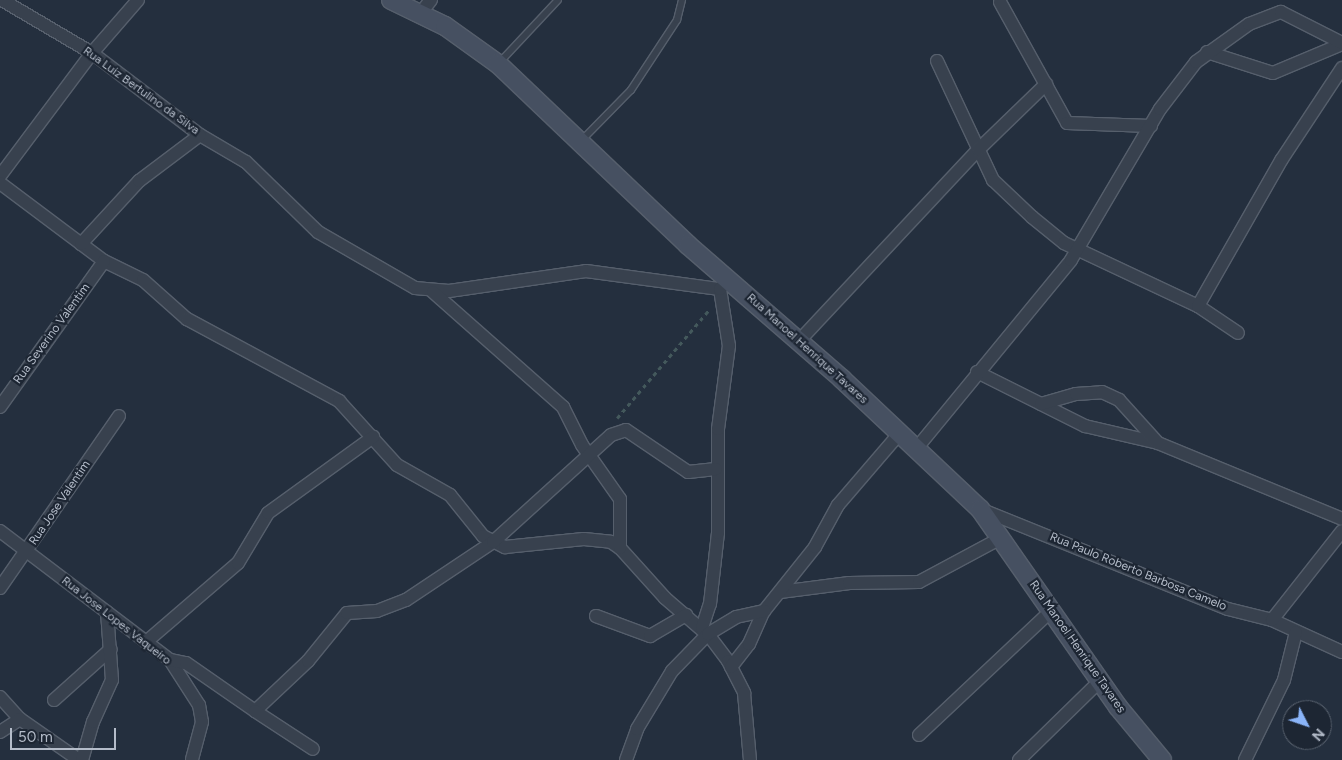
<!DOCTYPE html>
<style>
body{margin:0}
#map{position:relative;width:1342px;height:760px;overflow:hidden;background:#242f3e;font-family:Figtree,sans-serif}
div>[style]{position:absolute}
.path>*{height:2.5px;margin-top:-1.25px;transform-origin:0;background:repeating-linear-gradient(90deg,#44595c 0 4px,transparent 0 8px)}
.roads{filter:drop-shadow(1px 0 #565f6c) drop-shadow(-1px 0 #565f6c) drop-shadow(0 1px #565f6c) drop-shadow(0 -1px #565f6c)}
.lane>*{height:6px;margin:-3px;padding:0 3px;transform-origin:3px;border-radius:3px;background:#38414e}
.street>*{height:12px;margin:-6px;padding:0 6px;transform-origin:6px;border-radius:6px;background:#38414e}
.secondary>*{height:18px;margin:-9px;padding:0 9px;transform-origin:9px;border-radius:9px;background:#465061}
span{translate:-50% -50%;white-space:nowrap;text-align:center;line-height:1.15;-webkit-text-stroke:4.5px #1d2633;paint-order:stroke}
.street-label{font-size:12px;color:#b4bcc9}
.north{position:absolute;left:1282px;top:700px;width:50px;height:50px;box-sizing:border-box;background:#1d2633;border:1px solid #59626f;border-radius:50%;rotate:131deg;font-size:14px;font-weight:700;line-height:20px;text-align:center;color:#b4bcc9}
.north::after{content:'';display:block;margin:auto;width:18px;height:22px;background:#8ab4f8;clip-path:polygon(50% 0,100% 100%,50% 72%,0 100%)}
.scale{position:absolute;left:10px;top:728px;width:106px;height:22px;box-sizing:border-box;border:2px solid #b4bcc9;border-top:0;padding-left:6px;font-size:15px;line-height:18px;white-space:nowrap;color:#b4bcc9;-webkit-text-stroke:4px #1d2633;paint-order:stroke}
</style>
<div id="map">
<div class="path">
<div style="left:617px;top:418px;width:142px;rotate:-49.6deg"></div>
</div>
<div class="roads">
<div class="lane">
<div style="left:499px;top:63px;width:86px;rotate:-46.9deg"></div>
<div style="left:581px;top:141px;width:71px;rotate:-45.6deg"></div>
<div style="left:631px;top:90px;width:84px;rotate:-56.7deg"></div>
<div style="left:677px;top:20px;width:21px;rotate:-76deg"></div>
</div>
<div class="street">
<div style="left:2px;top:0;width:104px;rotate:30.5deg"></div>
<div style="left:92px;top:53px;width:136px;rotate:37.2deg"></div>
<div style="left:200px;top:135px;width:53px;rotate:30.4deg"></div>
<div style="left:246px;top:162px;width:100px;rotate:44.2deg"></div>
<div style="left:318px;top:232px;width:112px;rotate:30deg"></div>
<div style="left:415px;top:288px;width:34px;rotate:5deg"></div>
<div style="left:449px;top:291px;width:138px;rotate:-8.3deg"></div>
<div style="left:586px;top:271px;width:135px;rotate:7.7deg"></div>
<div style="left:1000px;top:2px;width:138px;rotate:61deg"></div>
<div style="left:1067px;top:123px;width:84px;rotate:2deg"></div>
<div style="left:420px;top:14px;width:18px;rotate:-52deg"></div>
<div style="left:1207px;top:52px;width:69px;rotate:17.7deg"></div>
<div style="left:1273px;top:73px;width:75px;rotate:-22.8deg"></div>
<div style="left:937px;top:61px;width:132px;rotate:64.8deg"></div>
<div style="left:993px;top:180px;width:54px;rotate:43.5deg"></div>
<div style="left:1032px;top:217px;width:41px;rotate:39.1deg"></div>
<div style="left:1064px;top:243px;width:148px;rotate:25.2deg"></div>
<div style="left:1198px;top:306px;width:48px;rotate:34deg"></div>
<div style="left:0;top:176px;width:154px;rotate:-53.2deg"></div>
<div style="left:92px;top:53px;width:70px;rotate:-49deg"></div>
<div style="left:0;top:183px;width:130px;rotate:36.9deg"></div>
<div style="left:104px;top:261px;width:43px;rotate:26deg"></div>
<div style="left:143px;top:280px;width:59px;rotate:41.6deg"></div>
<div style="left:187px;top:319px;width:173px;rotate:28.3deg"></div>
<div style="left:339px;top:401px;width:86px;rotate:47.8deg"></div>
<div style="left:397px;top:465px;width:61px;rotate:29.5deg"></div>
<div style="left:450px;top:495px;width:53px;rotate:51.2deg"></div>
<div style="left:483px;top:536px;width:25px;rotate:27deg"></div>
<div style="left:505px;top:547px;width:79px;rotate:-5.8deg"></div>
<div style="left:584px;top:539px;width:27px;rotate:6deg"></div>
<div style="left:611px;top:542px;width:11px;rotate:34deg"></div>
<div style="left:620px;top:548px;width:67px;rotate:48deg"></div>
<div style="left:665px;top:598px;width:60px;rotate:40.9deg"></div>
<div style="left:710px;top:637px;width:30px;rotate:53deg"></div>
<div style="left:728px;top:661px;width:36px;rotate:63deg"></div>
<div style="left:744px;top:693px;width:67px;rotate:84.9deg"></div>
<div style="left:81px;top:244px;width:86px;rotate:-47.4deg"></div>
<div style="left:139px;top:181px;width:76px;rotate:-37deg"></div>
<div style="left:433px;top:292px;width:174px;rotate:41.5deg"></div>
<div style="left:563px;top:407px;width:42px;rotate:63.4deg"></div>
<div style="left:582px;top:445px;width:66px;rotate:54.9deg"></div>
<div style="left:620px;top:499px;width:49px;rotate:90deg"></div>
<div style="left:1198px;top:306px;width:169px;rotate:-60.3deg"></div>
<div style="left:1282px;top:159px;width:109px;rotate:-56.6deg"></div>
<div style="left:799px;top:341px;width:262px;rotate:-46.9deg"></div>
<div style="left:978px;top:150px;width:95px;rotate:-44.1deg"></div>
<div style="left:977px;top:372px;width:121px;rotate:26.6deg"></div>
<div style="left:1085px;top:426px;width:75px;rotate:13.1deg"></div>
<div style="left:1158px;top:443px;width:199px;rotate:22.4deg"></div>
<div style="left:1041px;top:404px;width:36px;rotate:-16deg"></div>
<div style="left:1076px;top:394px;width:26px;rotate:-4deg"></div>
<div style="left:1102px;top:392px;width:19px;rotate:25deg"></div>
<div style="left:1119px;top:400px;width:58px;rotate:47.8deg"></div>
<div style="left:0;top:407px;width:179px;rotate:-54.5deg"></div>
<div style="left:916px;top:449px;width:244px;rotate:-50.6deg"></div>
<div style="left:1071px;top:260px;width:175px;rotate:-59.5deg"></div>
<div style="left:1160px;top:109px;width:59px;rotate:-52.5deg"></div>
<div style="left:1196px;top:62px;width:65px;rotate:-35.6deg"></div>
<div style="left:1249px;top:24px;width:34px;rotate:-21deg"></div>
<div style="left:1281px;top:12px;width:68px;rotate:26.9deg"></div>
<div style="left:980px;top:509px;width:267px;rotate:22deg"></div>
<div style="left:1228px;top:609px;width:45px;rotate:14deg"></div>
<div style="left:1272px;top:620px;width:77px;rotate:24.6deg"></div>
<div style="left:0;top:531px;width:213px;rotate:37.2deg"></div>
<div style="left:170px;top:660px;width:54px;rotate:57.2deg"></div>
<div style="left:199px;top:705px;width:17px;rotate:80deg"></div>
<div style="left:202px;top:722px;width:39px;rotate:105deg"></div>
<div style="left:0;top:588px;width:209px;rotate:-55.3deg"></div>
<div style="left:780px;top:592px;width:70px;rotate:-7.4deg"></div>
<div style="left:849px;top:583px;width:70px;rotate:-0.8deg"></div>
<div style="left:919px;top:582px;width:93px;rotate:-28.2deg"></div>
<div style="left:596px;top:616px;width:58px;rotate:20.3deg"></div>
<div style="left:650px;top:636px;width:42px;rotate:-30.3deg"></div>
<div style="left:1272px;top:620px;width:113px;rotate:-51.8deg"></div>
<div style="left:702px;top:628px;width:25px;rotate:-72deg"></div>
<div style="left:710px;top:604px;width:71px;rotate:-83.6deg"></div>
<div style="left:718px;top:533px;width:104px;rotate:-90deg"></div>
<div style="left:718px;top:429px;width:84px;rotate:-82.5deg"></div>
<div style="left:729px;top:346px;width:58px;rotate:-99deg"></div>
<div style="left:720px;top:289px;width:6px;rotate:-51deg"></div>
<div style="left:146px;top:642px;width:121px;rotate:-40.7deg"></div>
<div style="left:238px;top:563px;width:58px;rotate:-59deg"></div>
<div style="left:268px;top:513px;width:130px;rotate:-35.9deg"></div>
<div style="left:170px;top:660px;width:16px;rotate:11deg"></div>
<div style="left:186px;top:663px;width:84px;rotate:34.8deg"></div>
<div style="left:255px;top:711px;width:73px;rotate:-43.3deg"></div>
<div style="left:308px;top:661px;width:62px;rotate:-50.9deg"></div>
<div style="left:347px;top:613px;width:30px;rotate:-4deg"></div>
<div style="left:377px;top:611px;width:31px;rotate:-21deg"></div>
<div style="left:406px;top:600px;width:105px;rotate:-33.7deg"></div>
<div style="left:493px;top:542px;width:159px;rotate:-42.2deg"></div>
<div style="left:611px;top:435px;width:16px;rotate:-18deg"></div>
<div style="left:626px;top:430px;width:75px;rotate:34.1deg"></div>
<div style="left:688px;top:472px;width:28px;rotate:-6deg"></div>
<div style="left:731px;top:667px;width:29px;rotate:-52deg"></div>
<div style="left:749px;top:644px;width:36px;rotate:-66deg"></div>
<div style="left:764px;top:611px;width:82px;rotate:-51.4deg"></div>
<div style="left:815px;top:547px;width:48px;rotate:-61.3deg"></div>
<div style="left:838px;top:505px;width:95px;rotate:-49.3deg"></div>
<div style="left:0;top:697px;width:30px;rotate:48deg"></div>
<div style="left:20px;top:719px;width:72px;rotate:34.8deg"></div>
<div style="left:54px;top:700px;width:76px;rotate:-41.8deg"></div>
<div style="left:255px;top:711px;width:69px;rotate:33.2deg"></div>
<div style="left:0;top:732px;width:24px;rotate:-33deg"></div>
<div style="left:919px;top:735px;width:183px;rotate:-43.2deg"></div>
<div style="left:82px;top:760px;width:40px;rotate:-74deg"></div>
<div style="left:93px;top:722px;width:46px;rotate:-65.7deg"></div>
<div style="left:112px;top:680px;width:68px;rotate:-94.2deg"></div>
<div style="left:626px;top:760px;width:33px;rotate:-70deg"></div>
<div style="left:637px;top:729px;width:68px;rotate:-58.9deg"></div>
<div style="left:672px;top:671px;width:52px;rotate:-45.8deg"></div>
<div style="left:708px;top:634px;width:33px;rotate:-31deg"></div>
<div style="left:736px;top:617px;width:29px;rotate:-12deg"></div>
<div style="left:1019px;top:760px;width:113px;rotate:-44.3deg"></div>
<div style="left:1245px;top:760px;width:89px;rotate:-64deg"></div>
<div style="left:1284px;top:680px;width:49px;rotate:-76deg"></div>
</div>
<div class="secondary">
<div style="left:391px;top:0;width:60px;rotate:25.7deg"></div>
<div style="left:445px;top:26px;width:65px;rotate:35.6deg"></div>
<div style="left:498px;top:64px;width:262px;rotate:43.6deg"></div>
<div style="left:688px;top:245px;width:204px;rotate:41deg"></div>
<div style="left:842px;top:379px;width:190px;rotate:43.3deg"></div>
<div style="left:980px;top:509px;width:241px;rotate:55.1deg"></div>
<div style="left:1118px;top:707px;width:69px;rotate:50.3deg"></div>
</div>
</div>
<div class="street-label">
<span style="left:141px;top:91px;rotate:36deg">Rua Luiz Bertulino da Silva</span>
<span style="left:52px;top:334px;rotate:-54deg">Rua Severino Valentim</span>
<span style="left:807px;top:349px;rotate:42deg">Rua Manoel Henrique Tavares</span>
<span style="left:60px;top:503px;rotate:-56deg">Rua Jose Valentim</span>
<span style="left:1138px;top:572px;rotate:22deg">Rua Paulo Roberto Barbosa Camelo</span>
<span style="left:116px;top:621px;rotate:38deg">Rua Jose Lopes Vaqueiro</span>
<span style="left:1077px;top:647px;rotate:55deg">Rua Manoel Henrique Tavares</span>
</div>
<div class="north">N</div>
<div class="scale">50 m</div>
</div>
